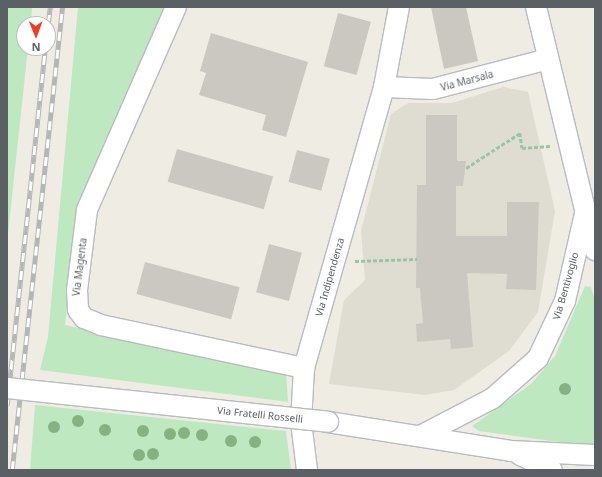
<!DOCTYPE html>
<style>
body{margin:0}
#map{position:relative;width:602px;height:477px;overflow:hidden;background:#efede3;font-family:"Noto Sans",sans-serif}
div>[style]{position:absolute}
.education>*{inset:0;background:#dfdcd2}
.green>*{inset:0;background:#bee8bf}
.building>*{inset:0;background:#cac8c0;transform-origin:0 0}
.path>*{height:2.5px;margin-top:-1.25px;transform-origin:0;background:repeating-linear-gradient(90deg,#96c7a5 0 4px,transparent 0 6px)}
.roads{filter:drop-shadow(1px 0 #b8bbc0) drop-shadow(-1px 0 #b8bbc0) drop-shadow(0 1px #b8bbc0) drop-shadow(0 -1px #b8bbc0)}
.minor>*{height:20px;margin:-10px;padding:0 10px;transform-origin:10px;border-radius:10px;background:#fff}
.rail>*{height:4.5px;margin-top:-2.25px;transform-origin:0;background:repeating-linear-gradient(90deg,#fff 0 9px,#b5b6b6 0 18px);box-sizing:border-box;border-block:1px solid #b5b6b6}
.bridges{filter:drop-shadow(1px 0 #b8bbc0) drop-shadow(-1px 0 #b8bbc0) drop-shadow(0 1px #b8bbc0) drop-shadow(0 -1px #b8bbc0)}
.minor-bridge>*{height:20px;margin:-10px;padding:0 10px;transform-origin:10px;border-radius:10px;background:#fff}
.trees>*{width:12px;height:12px;margin:-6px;border-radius:50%;background:#85b283}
span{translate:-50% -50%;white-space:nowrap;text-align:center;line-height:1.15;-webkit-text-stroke:3px #fff;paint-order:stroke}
.street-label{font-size:10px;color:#5b6065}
.frame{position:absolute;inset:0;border:8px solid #5b6065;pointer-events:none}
.north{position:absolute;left:16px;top:16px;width:40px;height:40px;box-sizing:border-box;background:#fff;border:1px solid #bdbfc1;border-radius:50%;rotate:179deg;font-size:11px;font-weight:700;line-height:16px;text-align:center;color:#5b6065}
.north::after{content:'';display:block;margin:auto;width:14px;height:18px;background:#f33a25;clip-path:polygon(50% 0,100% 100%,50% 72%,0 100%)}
</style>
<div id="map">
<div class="education">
<div style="clip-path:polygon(503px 87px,528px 92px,555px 211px,538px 312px,509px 351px,454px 390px,425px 395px,329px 384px,344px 300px,365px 280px,361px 231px,391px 114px,408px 103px,452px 103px)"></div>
</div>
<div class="green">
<div style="clip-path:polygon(7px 7px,32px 7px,31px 24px,24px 24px,24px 48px,28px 48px,7px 243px)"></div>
<div style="clip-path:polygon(78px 7px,168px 7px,78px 212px,65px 325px,286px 371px,288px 402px,40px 370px,48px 337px)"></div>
<div style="clip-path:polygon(585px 286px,591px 287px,595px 301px,595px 447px,479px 431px,472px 426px,531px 384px,555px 356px)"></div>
<div style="clip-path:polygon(35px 405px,286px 431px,291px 470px,30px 470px)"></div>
</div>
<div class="building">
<div style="clip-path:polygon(431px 7px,466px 7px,478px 61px,444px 69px)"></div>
<div style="left:338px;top:13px;width:34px;height:55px;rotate:15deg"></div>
<div style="clip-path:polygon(211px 33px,308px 62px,286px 137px,262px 130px,266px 115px,199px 95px,206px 73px,200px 71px)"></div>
<div style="clip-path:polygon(426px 115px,457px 115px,457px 161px,466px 161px,463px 186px,456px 186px,456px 236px,507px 236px,507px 202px,539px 202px,536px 290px,506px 289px,507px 274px,467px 273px,473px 347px,451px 349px,450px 339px,417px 342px,416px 324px,423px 323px,420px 288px,416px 288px,417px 185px,426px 185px)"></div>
<div style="left:177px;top:149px;width:100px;height:34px;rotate:16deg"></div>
<div style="left:297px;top:150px;width:34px;height:33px;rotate:15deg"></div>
<div style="left:269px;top:244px;width:34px;height:50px;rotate:15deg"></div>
<div style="left:145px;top:262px;width:98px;height:33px;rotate:15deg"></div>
</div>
<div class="path">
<div style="left:466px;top:168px;width:64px;rotate:-32.9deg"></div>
<div style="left:520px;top:133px;width:15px;rotate:82deg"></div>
<div style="left:522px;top:148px;width:28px;rotate:-4deg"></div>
<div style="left:355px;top:261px;width:62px;rotate:-1.8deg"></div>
</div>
<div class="roads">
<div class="minor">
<div style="left:176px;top:7px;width:222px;rotate:113.7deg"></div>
<div style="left:87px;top:210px;width:81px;rotate:97.1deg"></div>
<div style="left:77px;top:290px;width:20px;rotate:87deg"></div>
<div style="left:78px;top:310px;width:10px;rotate:53deg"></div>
<div style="left:84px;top:318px;width:18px;rotate:22deg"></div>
<div style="left:101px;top:325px;width:208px;rotate:12deg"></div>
<div style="left:536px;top:7px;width:250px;rotate:76.4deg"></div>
<div style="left:384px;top:87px;width:49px;rotate:2.3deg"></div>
<div style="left:433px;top:89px;width:119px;rotate:-14.6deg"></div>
<div style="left:328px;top:422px;width:185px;rotate:9deg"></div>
<div style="left:511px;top:451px;width:84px;rotate:2.7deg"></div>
<div style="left:422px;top:435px;width:80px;rotate:-27.5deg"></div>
<div style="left:493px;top:398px;width:60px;rotate:-41.6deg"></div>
<div style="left:538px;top:358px;width:63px;rotate:-64.7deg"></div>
<div style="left:565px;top:301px;width:89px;rotate:-77.1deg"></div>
<div style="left:520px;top:455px;width:35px;rotate:25deg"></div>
<div style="left:307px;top:470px;width:48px;rotate:-97.1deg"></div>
<div style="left:301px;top:422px;width:54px;rotate:-86.8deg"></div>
<div style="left:304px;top:368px;width:292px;rotate:-74.1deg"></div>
<div style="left:384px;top:87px;width:81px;rotate:-79.4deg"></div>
</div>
</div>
<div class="rail">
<div style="left:48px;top:24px;width:17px;rotate:-83deg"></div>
<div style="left:7px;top:405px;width:359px;rotate:-83.9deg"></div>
<div style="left:12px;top:470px;width:466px;rotate:-83.8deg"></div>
</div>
<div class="bridges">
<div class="minor-bridge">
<div style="left:7px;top:388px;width:323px;rotate:6deg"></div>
</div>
</div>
<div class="trees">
<div style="left:565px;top:389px"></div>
<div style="left:78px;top:421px"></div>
<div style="left:54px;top:427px"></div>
<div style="left:105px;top:430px"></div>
<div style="left:143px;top:431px"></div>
<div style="left:184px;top:433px"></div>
<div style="left:170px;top:434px"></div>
<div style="left:202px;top:435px"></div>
<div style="left:231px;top:441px"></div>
<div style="left:255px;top:442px"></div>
<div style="left:153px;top:454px"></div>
<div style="left:139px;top:455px"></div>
</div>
<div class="street-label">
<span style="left:467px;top:81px;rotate:-15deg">Via Marsala</span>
<span style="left:80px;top:267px;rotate:-83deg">Via Magenta</span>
<span style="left:330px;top:277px;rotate:-74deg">Via Indipendenza</span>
<span style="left:566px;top:286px;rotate:-74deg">Via Bentivoglio</span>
<span style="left:260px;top:415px;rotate:6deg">Via Fratelli Rosselli</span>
</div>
<div class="frame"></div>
<div class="north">N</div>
</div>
